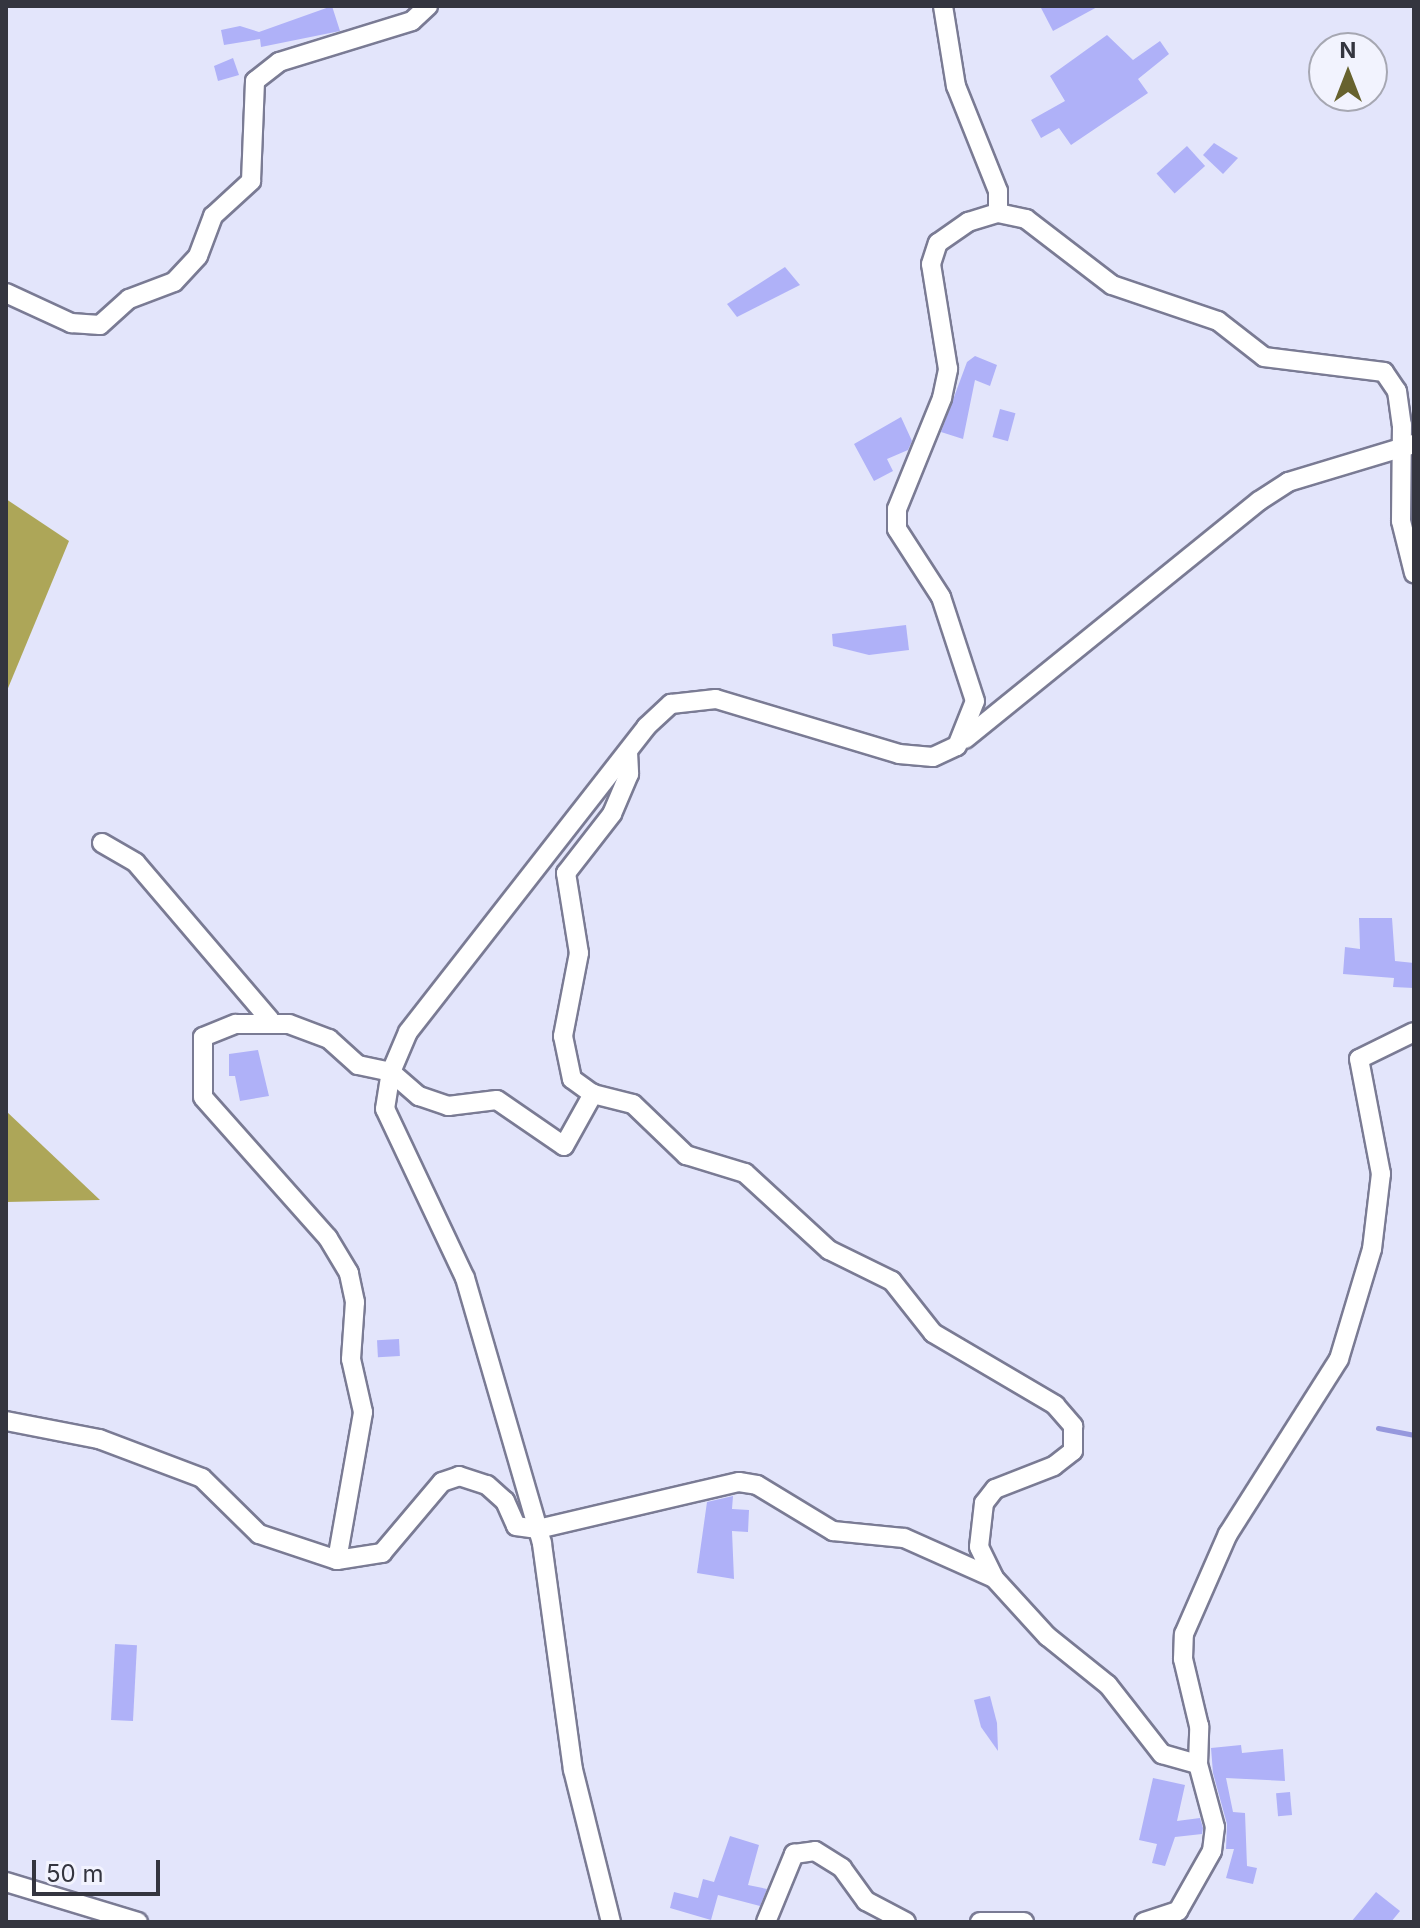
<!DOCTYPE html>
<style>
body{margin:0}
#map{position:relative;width:1420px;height:1928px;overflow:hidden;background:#e3e5fb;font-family:Inter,sans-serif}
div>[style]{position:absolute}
.forest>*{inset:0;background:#ada658}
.stream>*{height:5px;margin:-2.5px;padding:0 2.5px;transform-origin:2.5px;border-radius:2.5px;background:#9698dd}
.building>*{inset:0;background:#afb1f8;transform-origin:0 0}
.roads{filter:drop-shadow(2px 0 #7a7b94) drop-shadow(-2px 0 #7a7b94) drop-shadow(0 2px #7a7b94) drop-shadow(0 -2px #7a7b94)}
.street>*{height:18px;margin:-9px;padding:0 9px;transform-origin:9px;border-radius:9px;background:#fff}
span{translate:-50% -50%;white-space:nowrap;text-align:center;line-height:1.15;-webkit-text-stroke:6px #f2f3fe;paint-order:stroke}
.frame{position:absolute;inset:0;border:8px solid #34353f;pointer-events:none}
.north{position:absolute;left:1308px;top:32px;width:80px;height:80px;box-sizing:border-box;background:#f2f3fe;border:2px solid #a6a7b2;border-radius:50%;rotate:0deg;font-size:22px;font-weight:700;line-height:32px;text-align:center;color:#34353f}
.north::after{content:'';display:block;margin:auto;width:28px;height:36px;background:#67622e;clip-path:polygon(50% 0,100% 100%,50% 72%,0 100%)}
.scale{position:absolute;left:32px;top:1860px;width:128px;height:36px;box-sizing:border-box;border:4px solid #34353f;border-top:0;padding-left:10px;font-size:24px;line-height:28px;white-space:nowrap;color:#34353f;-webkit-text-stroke:6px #f2f3fe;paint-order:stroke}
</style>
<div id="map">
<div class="forest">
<div style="clip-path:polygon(6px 499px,69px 541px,6px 693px)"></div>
<div style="clip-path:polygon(6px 1111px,100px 1200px,6px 1202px)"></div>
</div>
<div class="stream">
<div style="left:1378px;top:1428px;width:37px;rotate:11deg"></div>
</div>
<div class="building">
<div style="clip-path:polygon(332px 6px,340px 31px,261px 47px,260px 39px,224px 45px,221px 30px,240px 26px,259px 32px)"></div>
<div style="clip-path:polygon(1040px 6px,1099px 6px,1053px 31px)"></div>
<div style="clip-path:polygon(1107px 35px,1133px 60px,1160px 41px,1169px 54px,1138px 79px,1148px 93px,1071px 145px,1059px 128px,1041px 138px,1031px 120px,1065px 101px,1050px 76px)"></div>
<div style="clip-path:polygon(233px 58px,239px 75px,218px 81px,214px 66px)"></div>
<div style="clip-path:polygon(1214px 143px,1238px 158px,1223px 174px,1203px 155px)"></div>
<div style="left:1187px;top:146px;width:27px;height:41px;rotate:48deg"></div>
<div style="clip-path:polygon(785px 267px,800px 285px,737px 317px,727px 304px)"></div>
<div style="clip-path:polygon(975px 356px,997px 365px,990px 386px,975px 380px,963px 439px,941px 432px,967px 362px)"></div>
<div style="left:1000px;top:409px;width:16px;height:29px;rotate:15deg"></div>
<div style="clip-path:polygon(901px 417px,912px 441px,908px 450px,887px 459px,893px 471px,874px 481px,854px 444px)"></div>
<div style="clip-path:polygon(906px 625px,909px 650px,869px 655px,833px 646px,832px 634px)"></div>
<div style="clip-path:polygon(1359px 918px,1392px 918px,1395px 961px,1414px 963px,1414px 988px,1393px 987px,1394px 978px,1343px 974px,1345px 947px,1360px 949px)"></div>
<div style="clip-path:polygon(258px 1050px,269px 1096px,240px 1101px,235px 1076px,229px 1076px,229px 1054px)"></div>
<div style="left:399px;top:1339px;width:17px;height:22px;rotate:87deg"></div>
<div style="clip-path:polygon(733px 1496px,732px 1509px,749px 1510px,748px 1532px,732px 1531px,734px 1579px,697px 1573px,707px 1502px)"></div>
<div style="left:115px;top:1644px;width:22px;height:76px;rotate:3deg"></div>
<div style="clip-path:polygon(990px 1696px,997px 1723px,998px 1751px,981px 1727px,974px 1700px)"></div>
<div style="clip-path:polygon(1241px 1745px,1242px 1753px,1283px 1749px,1285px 1781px,1226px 1778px,1233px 1812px,1245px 1813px,1247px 1866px,1257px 1868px,1253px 1884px,1226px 1878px,1234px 1849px,1226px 1849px,1227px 1824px,1213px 1773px,1211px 1748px)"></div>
<div style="clip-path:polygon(1153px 1778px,1185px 1785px,1177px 1821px,1200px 1818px,1203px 1828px,1202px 1834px,1175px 1837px,1165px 1866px,1152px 1863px,1157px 1844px,1139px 1840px)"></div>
<div style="left:1290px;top:1792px;width:23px;height:14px;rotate:85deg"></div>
<div style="clip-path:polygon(730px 1836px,759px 1845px,748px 1885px,767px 1889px,760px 1906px,718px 1895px,711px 1920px,670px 1908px,674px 1892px,698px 1898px,703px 1879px,714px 1882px)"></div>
<div style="clip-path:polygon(1376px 1892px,1400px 1911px,1391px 1922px,1351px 1922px)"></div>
</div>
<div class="roads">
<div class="street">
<div style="left:943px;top:6px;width:81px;rotate:80.8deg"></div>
<div style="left:956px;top:86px;width:113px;rotate:68.2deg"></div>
<div style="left:998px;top:191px;width:22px;rotate:90deg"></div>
<div style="left:6px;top:293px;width:72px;rotate:24.8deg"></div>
<div style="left:71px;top:323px;width:29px;rotate:4deg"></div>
<div style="left:100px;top:325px;width:39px;rotate:-42deg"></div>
<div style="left:129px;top:299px;width:48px;rotate:-20.7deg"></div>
<div style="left:174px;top:282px;width:35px;rotate:-47deg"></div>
<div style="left:198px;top:256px;width:43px;rotate:-69.4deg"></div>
<div style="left:213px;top:216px;width:52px;rotate:-42.6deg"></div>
<div style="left:251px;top:181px;width:100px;rotate:-87.7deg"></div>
<div style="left:255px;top:81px;width:31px;rotate:-38deg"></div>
<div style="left:279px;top:62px;width:139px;rotate:-17.1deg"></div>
<div style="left:412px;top:21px;width:22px;rotate:-43deg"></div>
<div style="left:965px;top:739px;width:378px;rotate:-39deg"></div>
<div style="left:1259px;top:501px;width:35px;rotate:-33deg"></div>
<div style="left:1288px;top:482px;width:132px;rotate:-16.8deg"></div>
<div style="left:628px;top:752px;width:22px;rotate:87deg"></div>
<div style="left:629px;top:774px;width:43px;rotate:113deg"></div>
<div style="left:612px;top:814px;width:75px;rotate:127.9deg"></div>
<div style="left:566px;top:873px;width:81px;rotate:80.8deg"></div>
<div style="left:579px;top:953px;width:85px;rotate:100.9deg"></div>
<div style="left:563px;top:1036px;width:44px;rotate:78.2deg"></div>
<div style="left:572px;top:1079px;width:26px;rotate:36deg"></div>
<div style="left:593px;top:1094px;width:41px;rotate:14deg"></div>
<div style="left:633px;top:1104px;width:74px;rotate:43.9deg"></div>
<div style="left:686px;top:1155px;width:62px;rotate:17deg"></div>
<div style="left:745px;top:1173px;width:114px;rotate:42.5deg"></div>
<div style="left:829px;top:1250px;width:70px;rotate:26.2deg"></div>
<div style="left:892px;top:1281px;width:66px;rotate:51.7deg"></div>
<div style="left:933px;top:1333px;width:142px;rotate:30.5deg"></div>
<div style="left:1055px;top:1405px;width:28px;rotate:49deg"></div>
<div style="left:1073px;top:1426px;width:25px;rotate:90deg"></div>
<div style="left:1073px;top:1451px;width:24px;rotate:142deg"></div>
<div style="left:1054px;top:1466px;width:63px;rotate:158.7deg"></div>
<div style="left:995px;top:1489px;width:18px;rotate:128deg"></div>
<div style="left:984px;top:1503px;width:44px;rotate:96.5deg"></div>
<div style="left:979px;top:1547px;width:34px;rotate:64deg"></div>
<div style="left:994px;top:1578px;width:79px;rotate:47.6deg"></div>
<div style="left:1047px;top:1636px;width:78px;rotate:38.8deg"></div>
<div style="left:1108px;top:1685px;width:88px;rotate:52deg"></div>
<div style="left:1162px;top:1754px;width:37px;rotate:16deg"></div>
<div style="left:102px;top:843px;width:39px;rotate:30deg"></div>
<div style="left:136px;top:863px;width:206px;rotate:49.5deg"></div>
<div style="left:6px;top:1421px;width:95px;rotate:11deg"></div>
<div style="left:99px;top:1439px;width:110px;rotate:20.7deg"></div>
<div style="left:202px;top:1478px;width:80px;rotate:44.5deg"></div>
<div style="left:259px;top:1534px;width:82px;rotate:18.4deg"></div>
<div style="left:337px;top:1560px;width:46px;rotate:-8.8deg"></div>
<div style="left:382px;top:1553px;width:93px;rotate:-49.8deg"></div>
<div style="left:442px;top:1482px;width:18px;rotate:-19deg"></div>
<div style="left:459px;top:1476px;width:29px;rotate:18deg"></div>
<div style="left:487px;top:1485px;width:24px;rotate:42deg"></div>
<div style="left:505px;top:1501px;width:27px;rotate:66deg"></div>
<div style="left:516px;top:1526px;width:22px;rotate:8deg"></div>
<div style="left:538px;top:1529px;width:206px;rotate:-13.2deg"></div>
<div style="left:739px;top:1482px;width:18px;rotate:9deg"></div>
<div style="left:757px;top:1485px;width:89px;rotate:31.2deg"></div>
<div style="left:833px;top:1531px;width:71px;rotate:5.6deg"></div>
<div style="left:904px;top:1538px;width:98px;rotate:24deg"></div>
<div style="left:337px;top:1560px;width:150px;rotate:-80deg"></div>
<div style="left:363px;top:1412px;width:54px;rotate:-102.8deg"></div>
<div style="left:351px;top:1359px;width:57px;rotate:-86deg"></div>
<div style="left:355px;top:1302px;width:30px;rotate:-102deg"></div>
<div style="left:349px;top:1273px;width:41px;rotate:-121deg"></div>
<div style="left:328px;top:1238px;width:188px;rotate:-131.6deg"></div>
<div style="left:203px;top:1097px;width:60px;rotate:-90deg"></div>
<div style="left:203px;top:1037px;width:35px;rotate:-22deg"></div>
<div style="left:236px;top:1024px;width:53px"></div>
<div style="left:289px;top:1024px;width:43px;rotate:20.6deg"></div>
<div style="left:329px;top:1039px;width:39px;rotate:42deg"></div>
<div style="left:358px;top:1065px;width:34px;rotate:12deg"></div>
<div style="left:391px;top:1072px;width:37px;rotate:41deg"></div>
<div style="left:419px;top:1096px;width:31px;rotate:19deg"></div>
<div style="left:448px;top:1106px;width:49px;rotate:-7deg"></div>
<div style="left:497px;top:1100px;width:81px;rotate:34.5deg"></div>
<div style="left:564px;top:1146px;width:60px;rotate:-60.9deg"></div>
<div style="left:6px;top:1882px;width:138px;rotate:16.9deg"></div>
<div style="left:611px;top:1922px;width:157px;rotate:-104deg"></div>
<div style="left:573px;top:1770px;width:229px;rotate:-97.8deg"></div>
<div style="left:542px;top:1543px;width:276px;rotate:-106.2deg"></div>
<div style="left:465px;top:1278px;width:187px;rotate:-115.3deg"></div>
<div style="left:385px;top:1109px;width:37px;rotate:-81deg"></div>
<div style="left:391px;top:1072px;width:43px;rotate:-67deg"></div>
<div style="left:408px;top:1032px;width:387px;rotate:-52deg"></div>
<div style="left:646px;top:727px;width:34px;rotate:-43deg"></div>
<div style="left:671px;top:704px;width:45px;rotate:-6.3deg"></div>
<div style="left:716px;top:699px;width:191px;rotate:16.7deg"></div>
<div style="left:899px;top:754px;width:34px;rotate:5deg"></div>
<div style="left:933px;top:757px;width:26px;rotate:-25deg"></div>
<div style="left:957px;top:746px;width:48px;rotate:-68.2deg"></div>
<div style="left:975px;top:701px;width:109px;rotate:-108.1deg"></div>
<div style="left:941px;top:597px;width:81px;rotate:-122.9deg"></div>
<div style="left:897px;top:529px;width:20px;rotate:-90deg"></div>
<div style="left:897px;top:509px;width:120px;rotate:-67.9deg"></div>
<div style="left:942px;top:398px;width:30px;rotate:-78deg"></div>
<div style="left:948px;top:369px;width:106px;rotate:-99.2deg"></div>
<div style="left:931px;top:264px;width:22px;rotate:-72deg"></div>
<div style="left:938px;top:243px;width:37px;rotate:-35deg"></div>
<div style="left:968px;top:222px;width:31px;rotate:-17deg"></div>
<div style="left:998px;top:213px;width:29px;rotate:12deg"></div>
<div style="left:1026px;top:219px;width:108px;rotate:37.5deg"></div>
<div style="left:1112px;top:285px;width:112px;rotate:18.8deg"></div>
<div style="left:1218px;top:321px;width:58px;rotate:38deg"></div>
<div style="left:1264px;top:357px;width:121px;rotate:7.1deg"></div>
<div style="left:1384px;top:372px;width:23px;rotate:56deg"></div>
<div style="left:1397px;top:391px;width:34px;rotate:82deg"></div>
<div style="left:1402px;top:425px;width:96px;rotate:90.6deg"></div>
<div style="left:1401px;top:521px;width:54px;rotate:76deg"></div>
<div style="left:766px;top:1922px;width:74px;rotate:-67.6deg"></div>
<div style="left:794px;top:1854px;width:21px;rotate:-8deg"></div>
<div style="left:815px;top:1851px;width:32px;rotate:32deg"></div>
<div style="left:842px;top:1868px;width:41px;rotate:54deg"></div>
<div style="left:866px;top:1901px;width:45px;rotate:27.7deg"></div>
<div style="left:980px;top:1922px;width:44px"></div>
<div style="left:1144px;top:1922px;width:36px;rotate:-18deg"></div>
<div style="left:1178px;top:1911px;width:69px;rotate:-60.5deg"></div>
<div style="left:1212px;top:1851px;width:24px;rotate:-83deg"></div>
<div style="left:1215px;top:1827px;width:65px;rotate:-105.1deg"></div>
<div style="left:1198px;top:1764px;width:38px;rotate:-88deg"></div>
<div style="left:1199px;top:1726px;width:69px;rotate:-103.4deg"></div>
<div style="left:1183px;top:1659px;width:25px;rotate:-88deg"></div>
<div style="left:1184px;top:1634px;width:109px;rotate:-66.3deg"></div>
<div style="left:1228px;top:1534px;width:207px;rotate:-57.6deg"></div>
<div style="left:1339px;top:1359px;width:115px;rotate:-73.3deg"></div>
<div style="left:1372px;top:1249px;width:76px;rotate:-83.2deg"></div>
<div style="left:1381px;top:1174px;width:117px;rotate:-100.8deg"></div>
<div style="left:1359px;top:1059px;width:61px;rotate:-26.1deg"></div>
</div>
</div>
<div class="frame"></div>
<div class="north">N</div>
<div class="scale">50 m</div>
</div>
